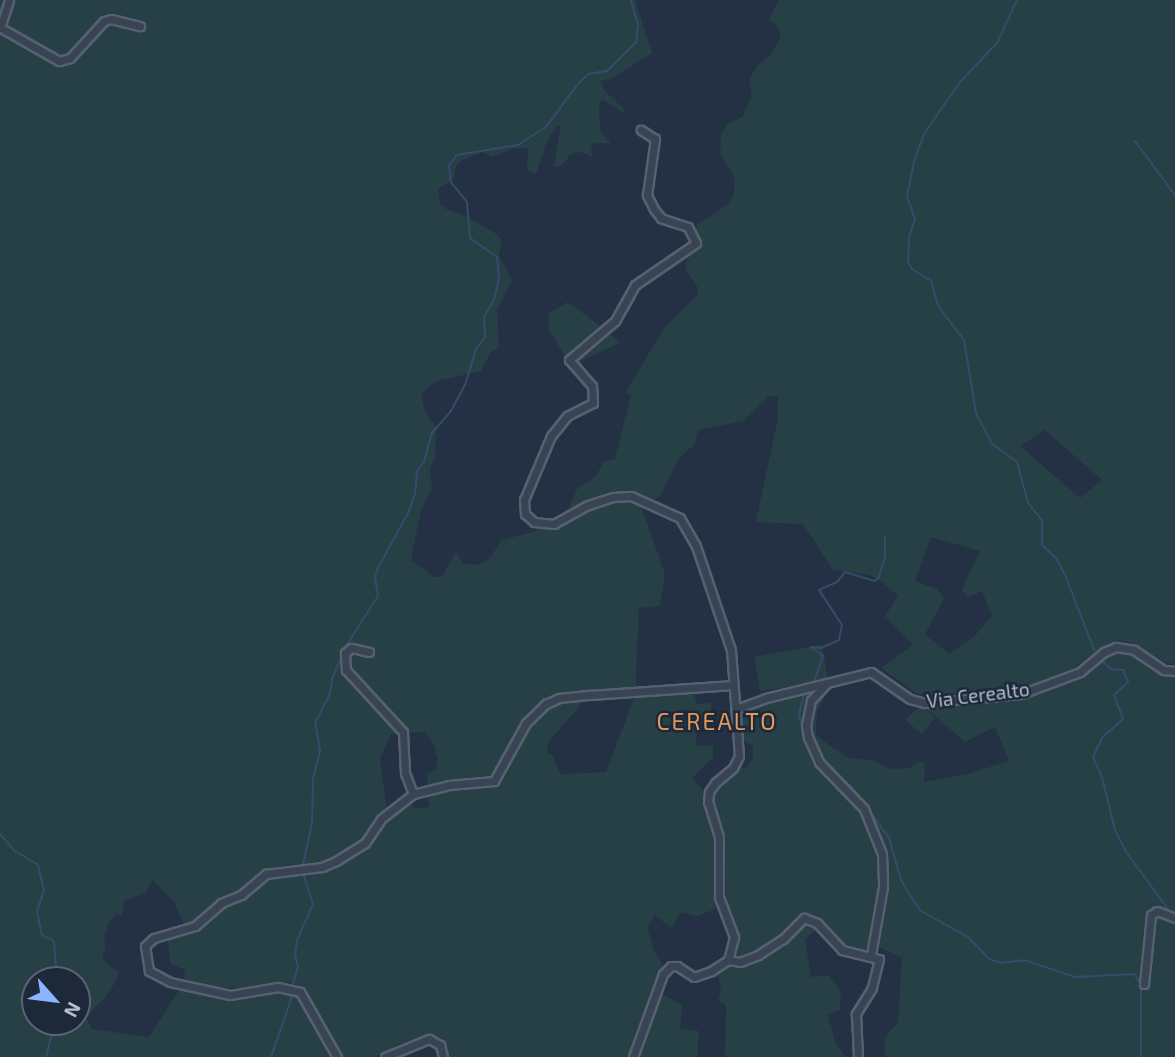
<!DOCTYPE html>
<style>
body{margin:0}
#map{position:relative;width:1175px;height:1057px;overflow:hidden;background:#243144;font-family:"Exo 2",sans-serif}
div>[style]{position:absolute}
.green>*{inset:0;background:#264045;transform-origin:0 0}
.stream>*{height:2px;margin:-1px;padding:0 1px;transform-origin:1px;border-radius:1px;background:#364b6c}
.roads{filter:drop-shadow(2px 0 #566170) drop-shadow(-2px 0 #566170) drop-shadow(0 2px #566170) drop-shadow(0 -2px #566170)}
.street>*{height:7px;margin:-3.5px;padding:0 3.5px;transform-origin:3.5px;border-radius:3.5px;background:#384353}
span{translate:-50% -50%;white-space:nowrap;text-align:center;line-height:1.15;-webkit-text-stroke:5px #1d2839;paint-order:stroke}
.street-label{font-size:19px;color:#b5becd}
.quarter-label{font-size:23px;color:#e0995e;letter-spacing:2px}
.north{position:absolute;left:21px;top:966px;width:70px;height:70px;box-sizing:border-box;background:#1d2839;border:2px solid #5a6474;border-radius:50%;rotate:118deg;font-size:19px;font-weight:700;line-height:28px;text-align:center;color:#b5becd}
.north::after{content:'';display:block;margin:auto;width:24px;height:32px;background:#89b4ff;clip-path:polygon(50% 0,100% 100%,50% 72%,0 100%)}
</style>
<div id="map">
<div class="green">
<div style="clip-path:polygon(evenodd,0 0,635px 0,652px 53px,611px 79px,600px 81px,604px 90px,624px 109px,625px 114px,602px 99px,599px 104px,600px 131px,611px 143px,595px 143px,591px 147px,592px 157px,582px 152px,571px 154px,560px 167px,554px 167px,561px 125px,556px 126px,545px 146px,536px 174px,527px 170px,528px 148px,512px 149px,492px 157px,483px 152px,461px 161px,456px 166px,454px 178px,438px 189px,440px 204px,446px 209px,468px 217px,498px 235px,502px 241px,499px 255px,512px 281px,497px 309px,499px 347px,490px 353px,481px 371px,436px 381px,421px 394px,425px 412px,436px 427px,435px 457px,430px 469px,432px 488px,421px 510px,411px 560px,434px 577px,442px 577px,456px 551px,463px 564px,479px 565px,489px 559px,502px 540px,536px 531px,558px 519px,569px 508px,577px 489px,596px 476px,604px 461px,615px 459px,631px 395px,626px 392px,664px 328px,698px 294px,697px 286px,685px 268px,697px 225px,727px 205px,733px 196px,735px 178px,720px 154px,721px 134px,728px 124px,742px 117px,752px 97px,749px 80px,757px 66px,770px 56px,781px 36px,777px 26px,769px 19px,779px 0,1175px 0,1175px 664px,1167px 663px,1130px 642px,1120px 641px,1102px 647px,1072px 669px,1026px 687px,929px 696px,916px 693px,881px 668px,913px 645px,885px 616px,898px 596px,880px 580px,869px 575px,833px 570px,803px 524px,756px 522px,778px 417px,778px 396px,769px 396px,743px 421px,698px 430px,695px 444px,678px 459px,660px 496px,641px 506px,665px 574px,660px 606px,639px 608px,635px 696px,692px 688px,697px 704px,711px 703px,711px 719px,699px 722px,695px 745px,713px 746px,713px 757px,692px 778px,710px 797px,725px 777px,737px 768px,746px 768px,753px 758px,753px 746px,744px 741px,742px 728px,741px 717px,748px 708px,830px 685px,817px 712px,816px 734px,822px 740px,849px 758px,872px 760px,890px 769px,910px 768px,920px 761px,925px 763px,924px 782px,968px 774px,1009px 761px,995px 727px,965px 742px,922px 705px,1029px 697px,1077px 678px,1108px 656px,1121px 652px,1137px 657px,1163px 673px,1175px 675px,1175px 1057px,885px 1057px,885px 1038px,898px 1022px,902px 958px,875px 945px,872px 956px,841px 953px,832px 931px,822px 925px,805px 939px,811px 977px,828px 975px,841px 991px,840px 1010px,828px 1014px,835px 1042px,846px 1057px,725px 1057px,726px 1005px,718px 1001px,721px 988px,717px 972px,727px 966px,736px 951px,737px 938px,723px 900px,713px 910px,697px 916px,681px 912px,671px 928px,655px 915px,647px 927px,654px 951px,666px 971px,657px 991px,682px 1005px,680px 1029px,699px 1031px,697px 1057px,639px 1057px,659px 1001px,656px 992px,648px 999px,628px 1057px,449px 1057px,441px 1038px,429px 1034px,400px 1044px,376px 1057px,341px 1057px,311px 1000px,302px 987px,289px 982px,249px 989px,185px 986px,206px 995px,229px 998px,250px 998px,276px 992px,296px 994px,330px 1057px,0 1057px,0 0,1045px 430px,1102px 480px,1080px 498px,1020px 446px,1045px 430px,0 0,931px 537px,980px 551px,962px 590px,968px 597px,982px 591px,992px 615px,974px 637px,949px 654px,925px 634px,944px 599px,937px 589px,915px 581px,931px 537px,0 0,627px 689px,635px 696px,606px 772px,560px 774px,553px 756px,547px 752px,548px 743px,586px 698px,555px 705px,539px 714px,497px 786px,432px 792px,442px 782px,492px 778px,522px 722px,541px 701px,586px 690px,627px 689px,0 0,425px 732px,433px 743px,438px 761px,436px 770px,427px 774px,429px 807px,414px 808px,411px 800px,390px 813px,386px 805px,380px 759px,391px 734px,425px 732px,0 0,710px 797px,713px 799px,725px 836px,726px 899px,716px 901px,715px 839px,703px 801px,710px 797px,0 0,389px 815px,366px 848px,342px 864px,323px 872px,287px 874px,264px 881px,246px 897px,227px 905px,203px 926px,189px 930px,223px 897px,241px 890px,260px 873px,286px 865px,321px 863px,338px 856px,360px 842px,374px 821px,389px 815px,0 0,153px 880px,174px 902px,187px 931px,167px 937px,171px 964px,185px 970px,182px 986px,149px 1037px,91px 1029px,87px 1017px,111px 990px,119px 973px,104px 961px,102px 953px,106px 949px,104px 937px,109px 922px,117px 914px,122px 915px,124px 901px,145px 893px,153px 880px,0 0,35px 980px,77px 980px,77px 1022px,35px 1022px,35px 980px)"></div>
<div style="clip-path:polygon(568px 302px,608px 332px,620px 343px,577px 363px,565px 356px,549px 330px,548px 314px)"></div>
<div style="left:822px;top:645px;width:35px;height:69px;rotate:80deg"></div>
<div style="clip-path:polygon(921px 706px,935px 718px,922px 734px,905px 720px)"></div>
</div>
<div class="stream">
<div style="left:1017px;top:0;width:47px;rotate:114.9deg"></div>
<div style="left:997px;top:43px;width:54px;rotate:133.5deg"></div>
<div style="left:960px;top:82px;width:63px;rotate:124.7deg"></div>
<div style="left:924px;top:134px;width:29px;rotate:110deg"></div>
<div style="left:914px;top:161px;width:36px;rotate:101deg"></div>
<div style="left:907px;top:196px;width:24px;rotate:71deg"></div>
<div style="left:915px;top:219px;width:19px;rotate:108deg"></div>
<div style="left:909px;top:237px;width:25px;rotate:92deg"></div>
<div style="left:908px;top:262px;width:8px;rotate:60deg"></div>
<div style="left:912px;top:269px;width:22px;rotate:32deg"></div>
<div style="left:931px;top:281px;width:26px;rotate:74deg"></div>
<div style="left:938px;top:306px;width:43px;rotate:52.6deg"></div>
<div style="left:964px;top:340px;width:74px;rotate:80.7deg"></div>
<div style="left:976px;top:413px;width:34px;rotate:63deg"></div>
<div style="left:991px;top:443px;width:32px;rotate:36deg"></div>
<div style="left:1017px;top:462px;width:42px;rotate:75deg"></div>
<div style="left:1028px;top:503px;width:22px;rotate:51deg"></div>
<div style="left:1042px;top:520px;width:25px;rotate:90deg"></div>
<div style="left:1042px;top:545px;width:19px;rotate:43deg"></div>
<div style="left:1056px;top:558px;width:21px;rotate:62deg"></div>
<div style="left:1066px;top:577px;width:78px;rotate:69deg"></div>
<div style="left:1135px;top:141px;width:67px;rotate:53.5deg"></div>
<div style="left:344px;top:649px;width:63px;rotate:-57.3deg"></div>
<div style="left:378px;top:596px;width:19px;rotate:-99deg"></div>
<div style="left:375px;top:577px;width:9px;rotate:-72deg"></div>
<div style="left:378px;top:568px;width:63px;rotate:-61.4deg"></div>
<div style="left:408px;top:513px;width:20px;rotate:-70deg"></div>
<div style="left:415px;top:494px;width:23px;rotate:-85deg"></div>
<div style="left:417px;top:471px;width:11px;rotate:-52deg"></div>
<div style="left:424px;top:462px;width:30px;rotate:-75deg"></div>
<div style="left:432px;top:433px;width:29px;rotate:-49deg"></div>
<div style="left:451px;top:411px;width:30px;rotate:-62deg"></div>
<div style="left:465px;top:385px;width:38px;rotate:-73deg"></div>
<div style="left:476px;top:349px;width:15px;rotate:-53deg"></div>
<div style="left:485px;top:337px;width:20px;rotate:-93deg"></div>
<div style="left:484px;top:317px;width:20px;rotate:-60deg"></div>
<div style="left:494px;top:300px;width:22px;rotate:-77deg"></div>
<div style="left:499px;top:279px;width:22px;rotate:-95deg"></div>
<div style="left:497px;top:257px;width:33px;rotate:-145deg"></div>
<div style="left:470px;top:238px;width:36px;rotate:-95deg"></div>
<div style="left:467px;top:202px;width:26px;rotate:-129deg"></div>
<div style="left:451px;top:182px;width:17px;rotate:-97deg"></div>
<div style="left:449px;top:165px;width:13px;rotate:-51deg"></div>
<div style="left:457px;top:155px;width:62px;rotate:-9.3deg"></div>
<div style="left:518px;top:145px;width:33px;rotate:-33deg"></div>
<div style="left:546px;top:127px;width:54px;rotate:-53.3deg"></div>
<div style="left:578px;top:84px;width:14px;rotate:-45deg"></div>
<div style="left:588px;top:74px;width:19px;rotate:-9deg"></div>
<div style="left:607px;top:71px;width:41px;rotate:-45deg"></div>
<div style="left:636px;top:42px;width:17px;rotate:-83deg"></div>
<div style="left:638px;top:25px;width:26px;rotate:-106deg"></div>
<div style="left:1103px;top:662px;width:11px;rotate:41deg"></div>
<div style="left:1111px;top:669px;width:12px;rotate:5deg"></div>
<div style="left:1123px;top:670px;width:13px;rotate:67deg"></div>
<div style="left:1128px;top:682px;width:19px;rotate:137deg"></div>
<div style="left:1114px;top:695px;width:26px;rotate:69deg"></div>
<div style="left:1123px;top:719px;width:28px;rotate:138deg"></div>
<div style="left:1102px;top:738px;width:21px;rotate:115deg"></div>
<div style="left:1093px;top:757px;width:22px;rotate:66deg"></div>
<div style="left:1102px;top:777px;width:55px;rotate:76.2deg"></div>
<div style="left:1115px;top:830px;width:25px;rotate:63deg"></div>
<div style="left:1126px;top:852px;width:76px;rotate:53.6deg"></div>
<div style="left:814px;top:682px;width:28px;rotate:-71deg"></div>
<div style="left:823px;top:656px;width:15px;rotate:-143deg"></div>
<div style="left:811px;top:647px;width:10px;rotate:6deg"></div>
<div style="left:821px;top:648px;width:20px;rotate:-24deg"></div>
<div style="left:839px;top:640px;width:15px;rotate:-79deg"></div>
<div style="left:842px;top:625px;width:42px;rotate:-123.3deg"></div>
<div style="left:819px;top:590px;width:20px;rotate:-24deg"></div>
<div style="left:837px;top:582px;width:13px;rotate:-51deg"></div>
<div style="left:845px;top:572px;width:30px;rotate:17deg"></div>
<div style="left:874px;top:581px;width:4px;rotate:-27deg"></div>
<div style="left:878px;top:579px;width:23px;rotate:-72deg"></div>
<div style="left:885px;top:557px;width:21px;rotate:-90deg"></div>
<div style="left:804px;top:693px;width:23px;rotate:103deg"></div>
<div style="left:799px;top:715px;width:23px;rotate:77deg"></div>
<div style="left:804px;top:737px;width:37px;rotate:64deg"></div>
<div style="left:839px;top:777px;width:16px;rotate:38deg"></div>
<div style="left:852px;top:787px;width:63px;rotate:54deg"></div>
<div style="left:889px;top:838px;width:44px;rotate:74.1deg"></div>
<div style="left:901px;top:880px;width:26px;rotate:59deg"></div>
<div style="left:914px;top:902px;width:11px;rotate:52deg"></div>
<div style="left:921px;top:911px;width:54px;rotate:29deg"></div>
<div style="left:968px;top:937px;width:30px;rotate:46deg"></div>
<div style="left:989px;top:959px;width:13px;rotate:18deg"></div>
<div style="left:1001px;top:963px;width:23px;rotate:-7deg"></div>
<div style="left:1024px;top:960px;width:54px;rotate:18.4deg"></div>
<div style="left:1075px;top:977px;width:59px;rotate:-2.9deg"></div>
<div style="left:1134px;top:974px;width:12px;rotate:55deg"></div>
<div style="left:1141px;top:984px;width:73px;rotate:90deg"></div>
<div style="left:0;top:834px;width:23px;rotate:49deg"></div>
<div style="left:15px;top:851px;width:27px;rotate:31deg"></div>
<div style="left:38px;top:865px;width:26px;rotate:77deg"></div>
<div style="left:44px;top:890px;width:23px;rotate:108deg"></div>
<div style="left:37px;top:912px;width:24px;rotate:78deg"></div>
<div style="left:42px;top:935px;width:13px;rotate:27deg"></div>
<div style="left:54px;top:941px;width:39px;rotate:86deg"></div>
<div style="left:303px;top:865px;width:43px;rotate:-77.9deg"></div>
<div style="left:312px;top:823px;width:44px;rotate:-88.7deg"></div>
<div style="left:313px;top:779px;width:30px;rotate:-76deg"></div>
<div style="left:320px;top:750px;width:27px;rotate:-100deg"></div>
<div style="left:315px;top:723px;width:33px;rotate:-63deg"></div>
<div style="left:330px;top:694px;width:15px;rotate:-82deg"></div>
<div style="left:332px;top:679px;width:26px;rotate:-67deg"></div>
<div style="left:293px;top:984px;width:18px;rotate:-74deg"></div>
<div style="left:298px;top:967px;width:12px;rotate:-104deg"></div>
<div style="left:295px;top:955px;width:15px;rotate:-82deg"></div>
<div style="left:297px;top:940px;width:39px;rotate:-66deg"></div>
<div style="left:313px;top:904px;width:35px;rotate:-108deg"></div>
<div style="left:46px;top:1057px;width:36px;rotate:-76deg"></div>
<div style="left:271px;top:1057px;width:67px;rotate:-70.8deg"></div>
</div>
<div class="roads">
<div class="street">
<div style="left:0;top:28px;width:29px;rotate:-72deg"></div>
<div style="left:1px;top:28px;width:67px;rotate:29.6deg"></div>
<div style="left:59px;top:61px;width:11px;rotate:-15deg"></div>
<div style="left:70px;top:58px;width:50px;rotate:-47.4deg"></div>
<div style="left:104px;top:21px;width:7px;rotate:-16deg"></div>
<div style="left:111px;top:19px;width:30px;rotate:14deg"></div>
<div style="left:369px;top:652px;width:18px;rotate:-167deg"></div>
<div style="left:351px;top:648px;width:8px;rotate:140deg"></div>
<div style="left:345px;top:653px;width:17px;rotate:87deg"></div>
<div style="left:346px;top:670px;width:84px;rotate:47.4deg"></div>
<div style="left:403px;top:732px;width:41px;rotate:87.2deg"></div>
<div style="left:405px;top:773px;width:22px;rotate:69deg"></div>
<div style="left:827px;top:683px;width:23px;rotate:133deg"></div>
<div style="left:811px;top:700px;width:25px;rotate:101deg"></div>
<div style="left:806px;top:725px;width:12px;rotate:81deg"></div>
<div style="left:808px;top:737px;width:27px;rotate:66deg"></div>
<div style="left:819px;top:762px;width:65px;rotate:46.2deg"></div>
<div style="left:864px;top:809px;width:48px;rotate:68.2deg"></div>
<div style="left:882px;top:854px;width:33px;rotate:88deg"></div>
<div style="left:883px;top:887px;width:69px;rotate:100deg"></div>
<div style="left:736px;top:709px;width:32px;rotate:-20deg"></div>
<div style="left:766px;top:698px;width:108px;rotate:-13.9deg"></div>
<div style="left:871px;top:672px;width:47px;rotate:34.7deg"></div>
<div style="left:910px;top:699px;width:16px;rotate:15deg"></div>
<div style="left:925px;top:703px;width:96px;rotate:-5.4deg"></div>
<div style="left:1021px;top:694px;width:63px;rotate:-20.4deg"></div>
<div style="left:1080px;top:672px;width:31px;rotate:-40deg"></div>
<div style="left:1104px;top:652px;width:13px;rotate:-23deg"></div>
<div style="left:1116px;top:647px;width:18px;rotate:9deg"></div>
<div style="left:1134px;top:650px;width:36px;rotate:34deg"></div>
<div style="left:1164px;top:670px;width:11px;rotate:5deg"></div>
<div style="left:728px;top:960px;width:12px;rotate:9deg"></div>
<div style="left:740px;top:962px;width:19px;rotate:-21deg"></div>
<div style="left:758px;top:955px;width:30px;rotate:-33deg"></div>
<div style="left:783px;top:939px;width:30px;rotate:-45deg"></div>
<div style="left:804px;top:918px;width:14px;rotate:21deg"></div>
<div style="left:817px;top:923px;width:37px;rotate:47deg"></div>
<div style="left:842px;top:950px;width:38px;rotate:14deg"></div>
<div style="left:879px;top:959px;width:30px;rotate:104deg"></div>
<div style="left:872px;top:988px;width:31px;rotate:122deg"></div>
<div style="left:856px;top:1014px;width:43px;rotate:87.3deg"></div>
<div style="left:1144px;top:984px;width:69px;rotate:-84.2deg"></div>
<div style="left:1151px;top:915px;width:7px;rotate:-34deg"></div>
<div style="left:1157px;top:911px;width:19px;rotate:21deg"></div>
<div style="left:337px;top:1057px;width:75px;rotate:-119.6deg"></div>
<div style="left:300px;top:992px;width:23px;rotate:-167deg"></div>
<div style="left:278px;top:987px;width:49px;rotate:170.5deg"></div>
<div style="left:230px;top:995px;width:61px;rotate:-167.8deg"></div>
<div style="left:170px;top:982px;width:24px;rotate:-152deg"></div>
<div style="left:149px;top:971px;width:25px;rotate:-99deg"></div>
<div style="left:145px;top:946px;width:12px;rotate:-42deg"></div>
<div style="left:154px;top:938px;width:43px;rotate:-16.3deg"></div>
<div style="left:195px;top:926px;width:35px;rotate:-41deg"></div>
<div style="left:221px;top:903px;width:22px;rotate:-22deg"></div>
<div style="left:241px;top:895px;width:33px;rotate:-40deg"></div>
<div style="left:266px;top:874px;width:56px;rotate:-7.1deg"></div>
<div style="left:322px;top:867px;width:15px;rotate:-23deg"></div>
<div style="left:336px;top:861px;width:34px;rotate:-32deg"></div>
<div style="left:365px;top:843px;width:29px;rotate:-56deg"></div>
<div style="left:381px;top:819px;width:41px;rotate:-38deg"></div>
<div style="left:413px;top:794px;width:37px;rotate:-14deg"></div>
<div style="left:449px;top:785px;width:45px;rotate:-5.1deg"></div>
<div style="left:494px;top:781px;width:66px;rotate:-61.1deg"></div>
<div style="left:526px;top:723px;width:28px;rotate:-44deg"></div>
<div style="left:546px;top:704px;width:14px;rotate:-25deg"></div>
<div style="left:559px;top:698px;width:31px;rotate:-6deg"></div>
<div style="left:590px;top:695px;width:143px;rotate:-4deg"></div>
<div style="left:385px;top:1057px;width:48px;rotate:-22.2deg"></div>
<div style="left:429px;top:1039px;width:13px;rotate:29deg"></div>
<div style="left:440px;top:1045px;width:12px;rotate:76deg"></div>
<div style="left:633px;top:1057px;width:88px;rotate:-70.1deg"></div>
<div style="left:663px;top:974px;width:11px;rotate:-45deg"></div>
<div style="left:671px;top:966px;width:6px"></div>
<div style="left:677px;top:966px;width:20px;rotate:33deg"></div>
<div style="left:694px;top:977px;width:18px;rotate:-19deg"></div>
<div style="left:711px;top:971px;width:20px;rotate:-33deg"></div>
<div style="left:728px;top:960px;width:24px;rotate:-75deg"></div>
<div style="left:734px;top:937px;width:43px;rotate:-110.6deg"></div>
<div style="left:719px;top:897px;width:60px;rotate:-90deg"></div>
<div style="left:719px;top:837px;width:37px;rotate:-107deg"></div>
<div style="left:708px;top:802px;width:10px;rotate:-84deg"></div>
<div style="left:709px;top:792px;width:11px;rotate:-56deg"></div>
<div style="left:715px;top:783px;width:23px;rotate:-40deg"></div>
<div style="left:733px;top:768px;width:13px;rotate:-63deg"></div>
<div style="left:739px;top:756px;width:106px;rotate:-94.3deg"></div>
<div style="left:731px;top:650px;width:110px;rotate:-108.6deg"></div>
<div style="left:696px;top:546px;width:32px;rotate:-120deg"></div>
<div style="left:680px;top:518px;width:54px;rotate:-155.8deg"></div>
<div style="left:631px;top:496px;width:18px;rotate:177deg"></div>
<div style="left:613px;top:497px;width:28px;rotate:162deg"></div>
<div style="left:586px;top:506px;width:37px;rotate:151deg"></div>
<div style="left:554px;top:524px;width:20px;rotate:-174deg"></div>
<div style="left:534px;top:522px;width:12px;rotate:-138deg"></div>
<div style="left:525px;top:514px;width:14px;rotate:-94deg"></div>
<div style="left:524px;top:500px;width:69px;rotate:-67.1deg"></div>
<div style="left:551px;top:436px;width:26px;rotate:-51deg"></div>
<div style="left:567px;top:416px;width:29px;rotate:-27deg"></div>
<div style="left:593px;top:403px;width:17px;rotate:-93deg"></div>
<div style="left:592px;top:386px;width:35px;rotate:-131deg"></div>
<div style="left:569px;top:360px;width:60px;rotate:-40.3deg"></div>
<div style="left:615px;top:321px;width:41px;rotate:-60.9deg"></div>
<div style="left:635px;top:285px;width:74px;rotate:-34.5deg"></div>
<div style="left:696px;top:243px;width:18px;rotate:-117deg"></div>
<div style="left:688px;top:227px;width:28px;rotate:-162deg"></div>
<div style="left:661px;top:218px;width:11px;rotate:-128deg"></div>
<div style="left:654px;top:209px;width:16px;rotate:-117deg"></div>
<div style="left:647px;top:195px;width:57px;rotate:-81.9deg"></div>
<div style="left:655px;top:139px;width:17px;rotate:-147deg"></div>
</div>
</div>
<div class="street-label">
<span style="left:978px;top:695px;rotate:-7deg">Via Cerealto</span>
</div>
<div class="quarter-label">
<span style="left:717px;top:721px">CEREALTO</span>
</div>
<div class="north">N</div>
</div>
